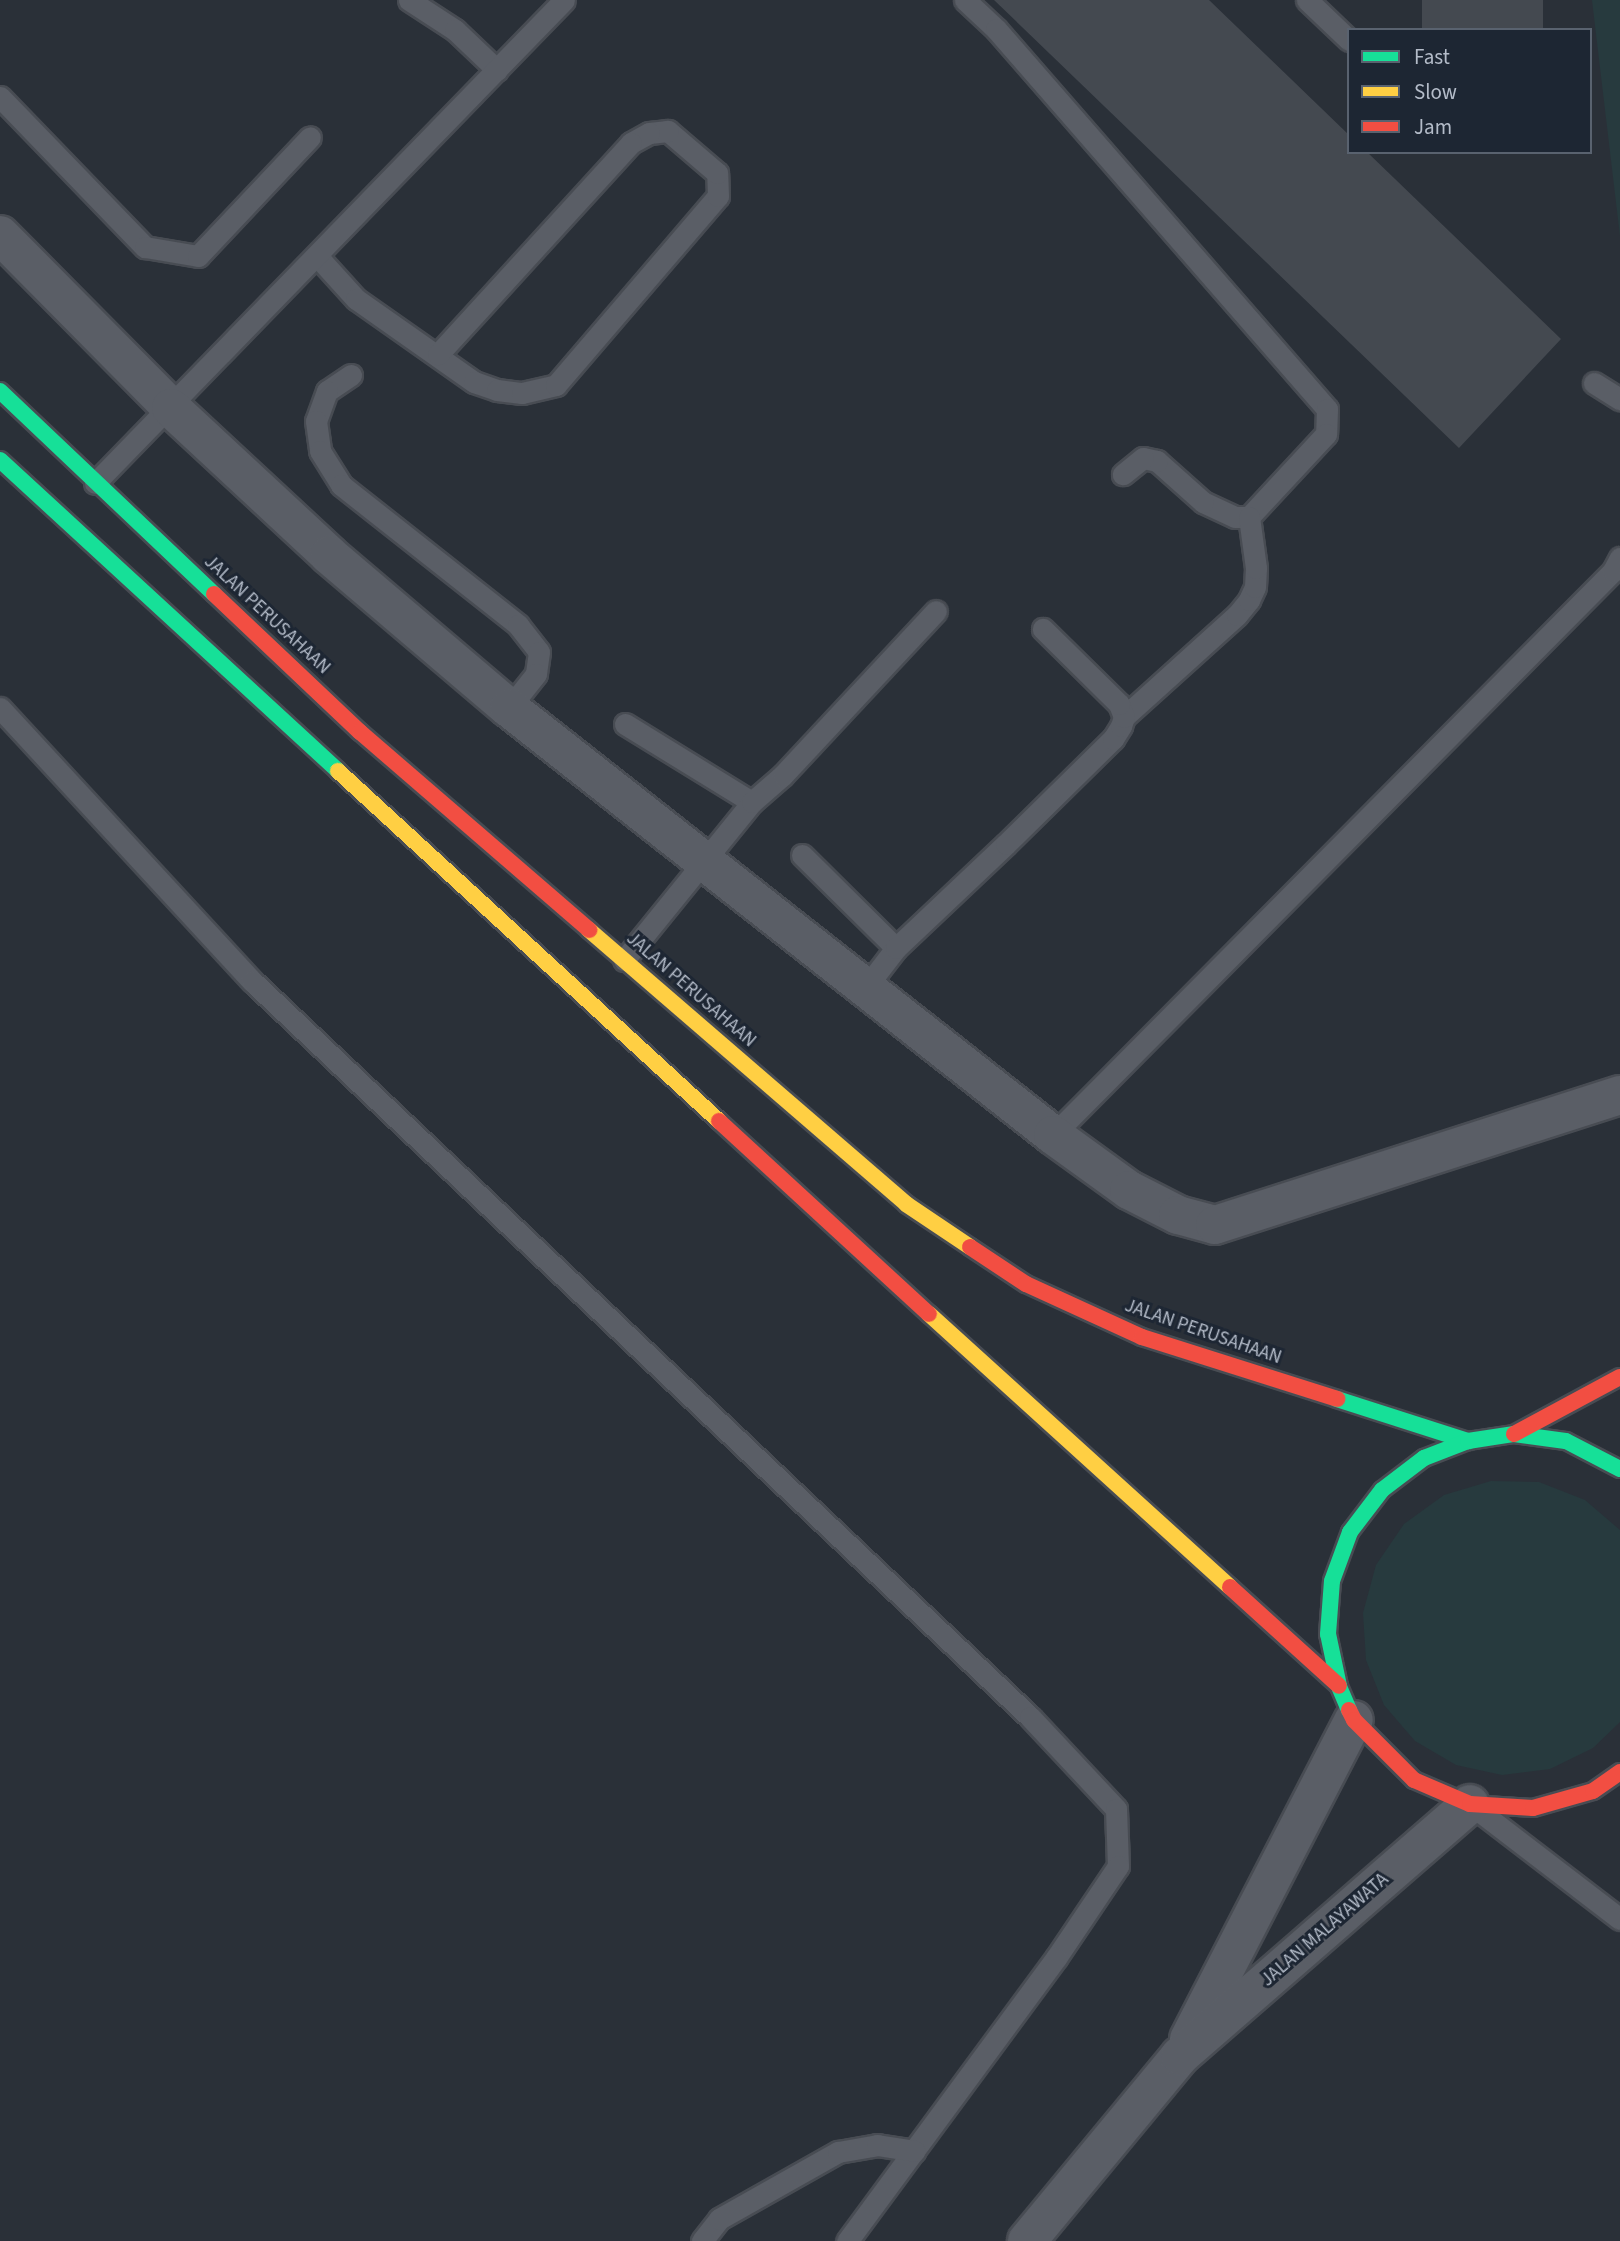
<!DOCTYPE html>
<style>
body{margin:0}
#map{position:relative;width:1620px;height:2241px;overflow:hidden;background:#2a3038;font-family:"Source Sans 3",sans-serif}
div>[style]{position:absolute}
.green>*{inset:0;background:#273a3e}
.building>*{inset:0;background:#444950;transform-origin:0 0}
.roads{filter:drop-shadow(2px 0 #484c53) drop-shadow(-2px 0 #484c53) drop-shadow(0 2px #484c53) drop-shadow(0 -2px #484c53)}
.lane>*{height:21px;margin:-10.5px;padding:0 10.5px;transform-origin:10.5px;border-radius:10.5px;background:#5a5e66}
.street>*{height:38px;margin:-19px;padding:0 19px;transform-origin:19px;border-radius:19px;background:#5a5e66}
.fast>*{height:16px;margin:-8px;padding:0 8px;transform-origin:8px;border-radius:8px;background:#16e098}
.slow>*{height:16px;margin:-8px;padding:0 8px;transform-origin:8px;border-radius:8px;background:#ffcf43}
.jam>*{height:16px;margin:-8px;padding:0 8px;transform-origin:8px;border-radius:8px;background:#f24e42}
span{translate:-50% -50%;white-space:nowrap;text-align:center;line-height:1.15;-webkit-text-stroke:6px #1d2633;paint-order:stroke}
.street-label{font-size:19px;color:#b4bcc9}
.legend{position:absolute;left:1347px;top:28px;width:245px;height:126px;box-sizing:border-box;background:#1d2633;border:2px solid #59626f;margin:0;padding:9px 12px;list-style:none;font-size:21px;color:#b4bcc9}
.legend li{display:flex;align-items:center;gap:14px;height:35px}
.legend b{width:35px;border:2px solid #59626f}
</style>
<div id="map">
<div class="green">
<div style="clip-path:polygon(1592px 0,1620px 0,1620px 236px)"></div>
<div style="clip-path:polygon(1491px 1481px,1539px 1482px,1585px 1500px,1620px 1530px,1620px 1722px,1593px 1748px,1550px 1769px,1502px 1775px,1456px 1765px,1415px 1741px,1384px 1705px,1366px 1660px,1363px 1613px,1376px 1565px,1404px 1524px,1444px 1495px)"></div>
</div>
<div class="building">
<div style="clip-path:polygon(994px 0,1209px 0,1349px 135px,1349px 152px,1367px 152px,1561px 339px,1459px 448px)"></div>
<div style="left:1422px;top:0;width:121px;height:30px"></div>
</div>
<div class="roads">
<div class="lane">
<div style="left:409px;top:0;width:55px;rotate:33.1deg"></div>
<div style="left:455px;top:30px;width:58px;rotate:43.6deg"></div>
<div style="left:965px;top:0;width:42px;rotate:43.1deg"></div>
<div style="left:996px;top:29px;width:504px;rotate:48.94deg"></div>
<div style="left:1327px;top:409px;width:25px;rotate:92deg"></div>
<div style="left:1326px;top:434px;width:113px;rotate:132.9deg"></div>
<div style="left:1249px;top:517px;width:14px;rotate:180deg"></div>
<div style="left:1235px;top:517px;width:35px;rotate:-155deg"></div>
<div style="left:1203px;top:502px;width:62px;rotate:-138.3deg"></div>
<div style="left:1157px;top:461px;width:14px;rotate:-168deg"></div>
<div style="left:1143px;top:458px;width:26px;rotate:141deg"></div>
<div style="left:1307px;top:0;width:58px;rotate:43.6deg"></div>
<div style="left:0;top:97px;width:209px;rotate:46deg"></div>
<div style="left:145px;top:247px;width:54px;rotate:9.6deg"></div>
<div style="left:198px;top:256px;width:163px;rotate:-46.7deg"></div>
<div style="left:317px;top:256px;width:58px;rotate:47.8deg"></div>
<div style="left:356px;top:299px;width:144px;rotate:35.1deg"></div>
<div style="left:474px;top:382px;width:24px;rotate:19deg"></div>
<div style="left:497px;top:390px;width:25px;rotate:7deg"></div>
<div style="left:522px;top:393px;width:35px;rotate:-13deg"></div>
<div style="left:556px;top:385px;width:249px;rotate:-49.4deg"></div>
<div style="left:718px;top:196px;width:23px;rotate:-92deg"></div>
<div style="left:717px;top:173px;width:65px;rotate:-139.4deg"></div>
<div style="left:668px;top:131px;width:19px;rotate:174deg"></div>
<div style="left:649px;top:133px;width:21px;rotate:151deg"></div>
<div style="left:631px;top:143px;width:286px;rotate:132.4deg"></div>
<div style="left:351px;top:375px;width:29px;rotate:146deg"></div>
<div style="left:327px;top:391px;width:32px;rotate:110deg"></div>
<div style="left:316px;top:421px;width:30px;rotate:82deg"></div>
<div style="left:320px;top:451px;width:40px;rotate:58deg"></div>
<div style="left:341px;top:485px;width:226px;rotate:38.3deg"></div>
<div style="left:518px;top:625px;width:34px;rotate:52deg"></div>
<div style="left:539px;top:652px;width:22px;rotate:98deg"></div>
<div style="left:536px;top:674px;width:43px;rotate:128.5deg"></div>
<div style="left:1594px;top:383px;width:31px;rotate:32deg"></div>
<div style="left:95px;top:483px;width:673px;rotate:-45.84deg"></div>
<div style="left:0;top:708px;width:372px;rotate:47.3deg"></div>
<div style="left:252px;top:981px;width:1071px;rotate:43.41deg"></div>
<div style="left:1030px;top:1717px;width:126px;rotate:46.9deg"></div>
<div style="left:1116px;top:1809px;width:57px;rotate:88deg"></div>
<div style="left:1118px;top:1866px;width:111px;rotate:124deg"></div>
<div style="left:1056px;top:1958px;width:352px;rotate:126.4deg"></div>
<div style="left:1124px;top:717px;width:152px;rotate:-42.1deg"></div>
<div style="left:1237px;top:615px;width:19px;rotate:-51deg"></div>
<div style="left:1249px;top:600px;width:14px;rotate:-65deg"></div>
<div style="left:1255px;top:587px;width:19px;rotate:-87deg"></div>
<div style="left:1256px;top:568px;width:51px;rotate:-97.8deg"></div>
<div style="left:625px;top:724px;width:149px;rotate:31.6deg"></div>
<div style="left:802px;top:855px;width:132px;rotate:44.7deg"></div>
<div style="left:896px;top:948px;width:49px;rotate:127.6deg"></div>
<div style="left:896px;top:948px;width:151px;rotate:-43.4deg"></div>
<div style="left:1006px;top:844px;width:150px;rotate:-44.5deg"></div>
<div style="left:1113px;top:739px;width:15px;rotate:-58deg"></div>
<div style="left:1121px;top:726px;width:9px;rotate:-72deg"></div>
<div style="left:1124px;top:717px;width:14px;rotate:-111deg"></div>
<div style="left:1119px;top:704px;width:107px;rotate:-135.4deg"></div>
<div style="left:624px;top:960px;width:203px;rotate:-51deg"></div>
<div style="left:752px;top:802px;width:41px;rotate:-41.1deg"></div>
<div style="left:783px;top:775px;width:224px;rotate:-47deg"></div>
<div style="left:1053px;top:1135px;width:795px;rotate:-45.2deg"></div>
<div style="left:1613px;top:571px;width:15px;rotate:-62deg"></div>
<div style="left:1474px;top:1807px;width:184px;rotate:37.5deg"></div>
<div style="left:702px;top:2241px;width:28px;rotate:-52deg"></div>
<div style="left:719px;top:2219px;width:137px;rotate:-29.4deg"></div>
<div style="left:838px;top:2152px;width:40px;rotate:-10deg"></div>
<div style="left:877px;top:2145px;width:38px;rotate:9deg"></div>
</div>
<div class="street">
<div style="left:0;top:235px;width:243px;rotate:45.3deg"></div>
<div style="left:171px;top:408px;width:216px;rotate:42.9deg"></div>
<div style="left:329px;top:555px;width:236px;rotate:40.4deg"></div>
<div style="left:509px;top:708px;width:692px;rotate:38.13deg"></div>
<div style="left:1053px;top:1135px;width:94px;rotate:35.9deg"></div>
<div style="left:1129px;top:1190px;width:55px;rotate:27deg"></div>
<div style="left:1178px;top:1215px;width:38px;rotate:15deg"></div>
<div style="left:1215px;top:1225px;width:425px;rotate:-17.8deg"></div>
<div style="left:1189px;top:2039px;width:359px;rotate:-62.7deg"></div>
<div style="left:1027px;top:2241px;width:240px;rotate:-50.4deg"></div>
<div style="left:1180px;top:2056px;width:384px;rotate:-41deg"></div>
</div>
<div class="fast">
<div style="left:0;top:391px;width:295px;rotate:43.5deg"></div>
<div style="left:0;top:460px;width:459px;rotate:42.6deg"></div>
<div style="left:1337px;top:1399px;width:138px;rotate:17.8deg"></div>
<div style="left:1349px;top:1710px;width:26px;rotate:-113deg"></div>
<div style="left:1339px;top:1686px;width:53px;rotate:-101.9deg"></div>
<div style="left:1328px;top:1634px;width:53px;rotate:-85.7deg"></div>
<div style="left:1332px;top:1581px;width:52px;rotate:-69.8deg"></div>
<div style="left:1350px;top:1532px;width:53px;rotate:-52.7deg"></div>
<div style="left:1382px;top:1490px;width:53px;rotate:-37.3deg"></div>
<div style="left:1424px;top:1458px;width:47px;rotate:-21.1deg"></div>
<div style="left:1468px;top:1441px;width:47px;rotate:-8.7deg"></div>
<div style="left:1514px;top:1434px;width:52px;rotate:7.7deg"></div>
<div style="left:1566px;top:1441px;width:61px;rotate:27.4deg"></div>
</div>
<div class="slow">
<div style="left:338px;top:771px;width:517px;rotate:42.57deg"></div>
<div style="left:589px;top:930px;width:419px;rotate:40.8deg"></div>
<div style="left:906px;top:1204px;width:77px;rotate:33.9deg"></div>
<div style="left:929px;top:1314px;width:406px;rotate:42.2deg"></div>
</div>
<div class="jam">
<div style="left:214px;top:594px;width:201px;rotate:43.4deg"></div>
<div style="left:360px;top:732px;width:303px;rotate:40.8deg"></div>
<div style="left:719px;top:1121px;width:285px;rotate:42.6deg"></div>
<div style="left:970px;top:1247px;width:67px;rotate:33.5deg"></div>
<div style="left:1026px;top:1284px;width:128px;rotate:24.6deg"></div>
<div style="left:1142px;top:1337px;width:205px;rotate:17.6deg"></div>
<div style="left:1514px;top:1434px;width:120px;rotate:-28.3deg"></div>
<div style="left:1230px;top:1587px;width:147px;rotate:42.2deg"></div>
<div style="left:1349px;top:1710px;width:11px;rotate:63deg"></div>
<div style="left:1354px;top:1720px;width:85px;rotate:45deg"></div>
<div style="left:1414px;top:1780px;width:61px;rotate:23.2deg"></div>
<div style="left:1470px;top:1804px;width:63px;rotate:3.6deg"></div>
<div style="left:1533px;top:1808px;width:62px;rotate:-15.8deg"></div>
<div style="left:1593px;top:1791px;width:33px;rotate:-35deg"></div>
</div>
</div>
<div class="street-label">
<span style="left:267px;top:615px;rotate:43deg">JALAN PERUSAHAAN</span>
<span style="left:691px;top:990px;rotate:41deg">JALAN PERUSAHAAN</span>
<span style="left:1203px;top:1332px;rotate:19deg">JALAN PERUSAHAAN</span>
<span style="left:1325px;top:1930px;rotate:-41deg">JALAN MALAYAWATA</span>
</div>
<ul class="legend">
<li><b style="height:9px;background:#16e098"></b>Fast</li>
<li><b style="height:9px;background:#ffcf43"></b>Slow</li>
<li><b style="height:9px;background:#f24e42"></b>Jam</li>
</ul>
</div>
